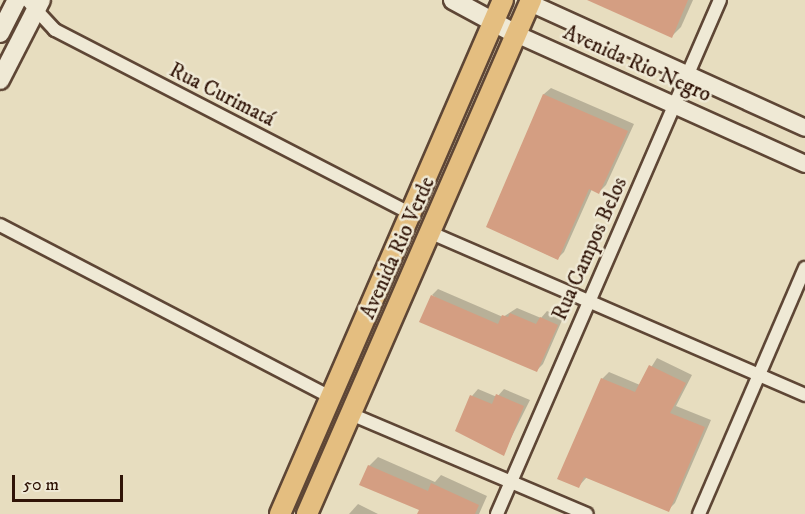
<!DOCTYPE html>
<meta charset="utf-8">
<style>
body{margin:0}
#map{position:relative;width:805px;height:514px;overflow:hidden;background:#e7ddbf;font-family:"IM FELL DW Pica",serif}
div>[style]{position:absolute}
.shadow>*{inset:0;background:#0003}
.building>*{inset:0;background:#d49e82}
.roads{filter:drop-shadow(2px 0 #5e4635) drop-shadow(-2px 0 #5e4635) drop-shadow(0 2px #5e4635) drop-shadow(0 -2px #5e4635)}
.minor>*{height:12px;margin:-6px;padding:0 6px;transform-origin:6px;border-radius:6px;background:#efe9d5}
.tertiary>*{height:16px;margin:-8px;padding:0 8px;transform-origin:8px;border-radius:8px;background:#efe9d5}
.secondary>*{height:18px;margin:-9px;padding:0 9px;transform-origin:9px;border-radius:9px;background:#efe9d5}
.primary>*{height:20px;margin:-10px;padding:0 10px;transform-origin:10px;border-radius:10px;background:#e4be80}
span{translate:-50% -50%;white-space:nowrap;text-align:center;line-height:1.15;-webkit-text-stroke:5px #efe9d5;paint-order:stroke}
.street-label{font-size:21px;color:#301407}
.scale{position:absolute;left:12px;top:475px;width:111px;height:27px;box-sizing:border-box;border:3px solid #301407;border-top:0;padding-left:8px;font-size:18px;line-height:21px;white-space:nowrap;color:#301407;-webkit-text-stroke:4px #efe9d5;paint-order:stroke}
</style>
<div id="map">
<div class="shadow">
<div style="clip-path:polygon(590px 0,693px 0,681px 27px,672px 36px)"></div>
<div style="clip-path:polygon(551px 88px,634px 124px,606px 185px,599px 192px,592px 189px,564px 252px,557px 259px,488px 227px,544px 94px)"></div>
<div style="clip-path:polygon(438px 289px,503px 317px,517px 308px,541px 318px,547px 311px,563px 318px,543px 364px,536px 371px,432px 295px)"></div>
<div style="clip-path:polygon(657px 358px,692px 375px,676px 406px,711px 420px,675px 503px,668px 510px,587px 477px,579px 486px,602px 379px,609px 372px,640px 385px)"></div>
<div style="clip-path:polygon(478px 389px,497px 397px,504px 389px,530px 400px,503px 454px,472px 396px)"></div>
<div style="clip-path:polygon(378px 457px,435px 482px,441px 475px,487px 496px,479px 514px,418px 514px,421px 509px,369px 466px)"></div>
<div style="clip-path:polygon(358px 504px,378px 514px,349px 514px)"></div>
</div>
<div class="building">
<div style="clip-path:polygon(587px 0,688px 0,672px 38px)"></div>
<div style="clip-path:polygon(543px 94px,628px 131px,599px 194px,589px 189px,558px 260px,486px 227px)"></div>
<div style="clip-path:polygon(431px 295px,498px 324px,502px 315px,508px 317px,510px 313px,536px 324px,540px 317px,558px 325px,537px 372px,419px 322px)"></div>
<div style="clip-path:polygon(649px 365px,686px 383px,670px 413px,705px 427px,669px 512px,584px 477px,579px 488px,557px 479px,601px 378px,635px 392px)"></div>
<div style="clip-path:polygon(496px 394px,524px 406px,504px 456px,455px 431px,470px 395px,492px 404px)"></div>
<div style="clip-path:polygon(368px 465px,428px 491px,431px 483px,479px 505px,475px 514px,417px 514px,419px 510px,359px 485px)"></div>
</div>
<div class="roads">
<div class="minor">
<div style="left:27px;top:0;width:41px;rotate:47deg"></div>
<div style="left:55px;top:30px;width:399px;rotate:27.3deg"></div>
<div style="left:0;top:225px;width:373px;rotate:27.5deg"></div>
<div style="left:431px;top:233px;width:408px;rotate:23.4deg"></div>
<div style="left:351px;top:414px;width:256px;rotate:23deg"></div>
<div style="left:497px;top:514px;width:560px;rotate:-66.55deg"></div>
<div style="left:699px;top:514px;width:268px;rotate:-66.7deg"></div>
</div>
<div class="tertiary">
<div style="left:530px;top:3px;width:302px;rotate:24.4deg"></div>
<div style="left:516px;top:34px;width:317px;rotate:24.2deg"></div>
</div>
<div class="secondary">
<div style="left:453px;top:0;width:72px;rotate:28.4deg"></div>
<div style="left:0;top:33px;width:37px;rotate:-63deg"></div>
<div style="left:0;top:80px;width:90px;rotate:-62.9deg"></div>
</div>
<div class="primary">
<div style="left:280px;top:514px;width:560px;rotate:-66.55deg"></div>
<div style="left:307px;top:514px;width:561px;rotate:-66.45deg"></div>
</div>
</div>
<div class="street-label">
<span style="left:637px;top:64px;rotate:24deg">Avenida Rio Negro</span>
<span style="left:222px;top:95px;rotate:27deg">Rua Curimatá</span>
<span style="left:398px;top:248px;rotate:-66deg">Avenida Rio Verde</span>
<span style="left:590px;top:249px;rotate:-66deg">Rua Campos Belos</span>
</div>
<div class="scale">50 m</div>
</div>
